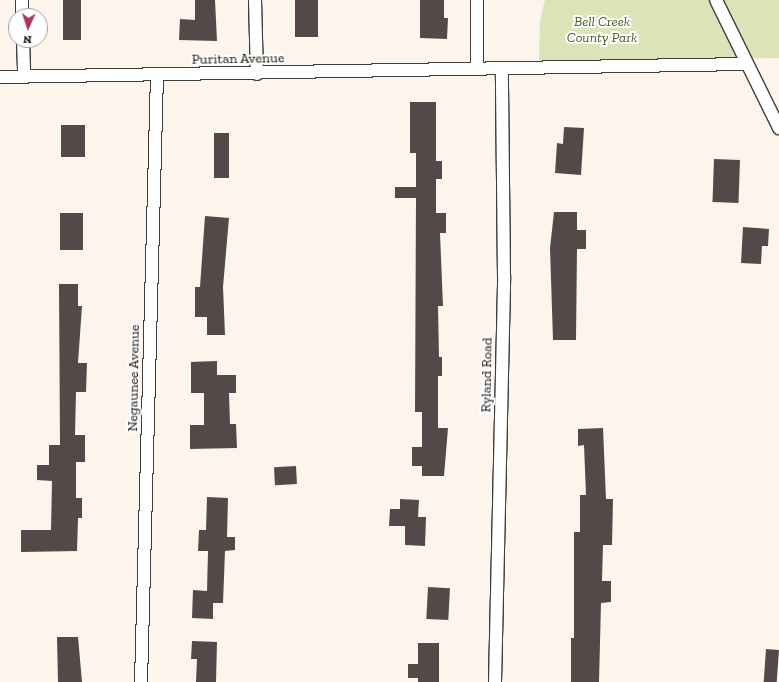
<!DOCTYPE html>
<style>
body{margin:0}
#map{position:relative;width:779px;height:682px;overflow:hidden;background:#fdf4eb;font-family:"Zilla Slab",serif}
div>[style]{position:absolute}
.green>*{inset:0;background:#dde3b9}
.building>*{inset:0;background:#534949;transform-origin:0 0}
.roads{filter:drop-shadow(1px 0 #3e3e3e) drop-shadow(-1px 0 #3e3e3e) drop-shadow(0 1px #3e3e3e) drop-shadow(0 -1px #3e3e3e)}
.minor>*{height:12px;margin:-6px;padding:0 6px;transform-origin:6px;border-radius:6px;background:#fff}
span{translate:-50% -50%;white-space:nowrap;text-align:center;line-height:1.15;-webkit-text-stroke:4px #fff;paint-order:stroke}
.park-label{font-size:14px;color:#415b23;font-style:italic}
.street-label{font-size:14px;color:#0b0b0b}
.north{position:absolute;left:8px;top:8px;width:40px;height:40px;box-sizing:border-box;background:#fff;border:1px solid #9d9d9d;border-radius:50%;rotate:183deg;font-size:11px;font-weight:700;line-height:16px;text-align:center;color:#0b0b0b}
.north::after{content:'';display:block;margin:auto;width:14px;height:18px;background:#ac3360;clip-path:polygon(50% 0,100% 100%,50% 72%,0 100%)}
</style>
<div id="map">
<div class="green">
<div style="clip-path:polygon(545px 0,779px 0,779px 58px,539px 61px,540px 21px)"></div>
</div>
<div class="building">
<div style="left:63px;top:0;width:18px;height:40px"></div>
<div style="clip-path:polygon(195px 0,215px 0,217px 41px,179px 40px,180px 19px,195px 20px)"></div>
<div style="left:295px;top:0;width:23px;height:37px"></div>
<div style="clip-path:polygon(420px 0,444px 0,444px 18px,448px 18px,447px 39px,420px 38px)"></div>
<div style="clip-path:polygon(410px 102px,436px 102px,436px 161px,442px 161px,442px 179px,436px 179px,436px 213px,446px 213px,446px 233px,440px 233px,443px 306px,438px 306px,439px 357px,442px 357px,442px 376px,438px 376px,438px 428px,448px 428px,444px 476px,422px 476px,422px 466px,412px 466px,412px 447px,422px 447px,422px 412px,415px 412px,416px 198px,395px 198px,395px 187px,416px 187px,416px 153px,410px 153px)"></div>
<div style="left:61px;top:125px;width:24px;height:32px"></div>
<div style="clip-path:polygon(564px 127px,584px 128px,581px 175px,555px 173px,557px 143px,563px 144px)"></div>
<div style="left:214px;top:133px;width:15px;height:45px"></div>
<div style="left:714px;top:159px;width:26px;height:43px;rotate:2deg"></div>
<div style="clip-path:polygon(554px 212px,577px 212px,577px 230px,586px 230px,586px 249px,577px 249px,576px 340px,553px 340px,550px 248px)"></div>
<div style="left:60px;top:213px;width:23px;height:37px"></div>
<div style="clip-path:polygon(205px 216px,229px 218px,223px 287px,225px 335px,207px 335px,207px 317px,195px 317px,195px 287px,200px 287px)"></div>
<div style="clip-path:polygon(743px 227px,769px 229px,768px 246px,762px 246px,761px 264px,741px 263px)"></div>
<div style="clip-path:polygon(59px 284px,78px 284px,78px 306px,82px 306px,78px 363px,87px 363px,86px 392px,76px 392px,75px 435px,85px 435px,85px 462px,76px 462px,76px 498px,82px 498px,82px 518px,78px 518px,77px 551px,21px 552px,21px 530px,51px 530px,52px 481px,37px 480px,37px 465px,49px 465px,49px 445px,60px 445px)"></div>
<div style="clip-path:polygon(217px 361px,217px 375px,236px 375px,236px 393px,229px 393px,230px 424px,236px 424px,237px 448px,190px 449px,190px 425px,204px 425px,204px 393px,191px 393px,191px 362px)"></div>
<div style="clip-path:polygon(603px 428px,606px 499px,613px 499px,612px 545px,603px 545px,602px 581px,611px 581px,611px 602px,601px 603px,599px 682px,571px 682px,571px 638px,574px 638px,574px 532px,580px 532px,580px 495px,586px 495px,584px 445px,578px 446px,578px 429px)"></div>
<div style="left:296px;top:466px;width:18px;height:22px;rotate:87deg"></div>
<div style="clip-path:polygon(207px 497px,228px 498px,227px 537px,235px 537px,235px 550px,225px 551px,223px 603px,213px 603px,213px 619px,192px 618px,193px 590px,207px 591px,208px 551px,198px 551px,199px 530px,206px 530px)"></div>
<div style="clip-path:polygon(400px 499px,419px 500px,418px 517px,426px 517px,425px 546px,405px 545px,405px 526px,389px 526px,390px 509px,400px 509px)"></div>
<div style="left:428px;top:587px;width:22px;height:32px;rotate:3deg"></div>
<div style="clip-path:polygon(57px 637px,78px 637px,82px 682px,58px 682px)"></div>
<div style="clip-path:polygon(192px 641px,217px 642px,216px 682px,196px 682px,197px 659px,191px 659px)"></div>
<div style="clip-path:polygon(418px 643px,439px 643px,439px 682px,418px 682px,418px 678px,408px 678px,408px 664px,418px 664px)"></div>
<div style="left:766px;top:649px;width:13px;height:33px;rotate:4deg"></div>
</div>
<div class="roads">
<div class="minor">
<div style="left:22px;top:0;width:16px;rotate:90deg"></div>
<div style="left:255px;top:0;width:74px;rotate:88.5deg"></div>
<div style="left:716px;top:0;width:143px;rotate:63.8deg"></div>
<div style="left:23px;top:40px;width:37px;rotate:88deg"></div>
<div style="left:477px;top:68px;width:68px;rotate:-90deg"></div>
<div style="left:0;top:77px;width:745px;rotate:-1deg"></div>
<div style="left:141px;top:682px;width:607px;rotate:-88.49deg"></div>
<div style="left:495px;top:682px;width:406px;rotate:-88.7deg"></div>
<div style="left:504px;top:276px;width:207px;rotate:-90.6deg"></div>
</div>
</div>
<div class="park-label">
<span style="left:602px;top:30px">Bell Creek<br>County Park</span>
</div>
<div class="street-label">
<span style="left:238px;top:59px;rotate:-1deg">Puritan Avenue</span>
<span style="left:487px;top:375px;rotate:-89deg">Ryland Road</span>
<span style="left:134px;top:378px;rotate:-89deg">Negaunee Avenue</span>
</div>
<div class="north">N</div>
</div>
